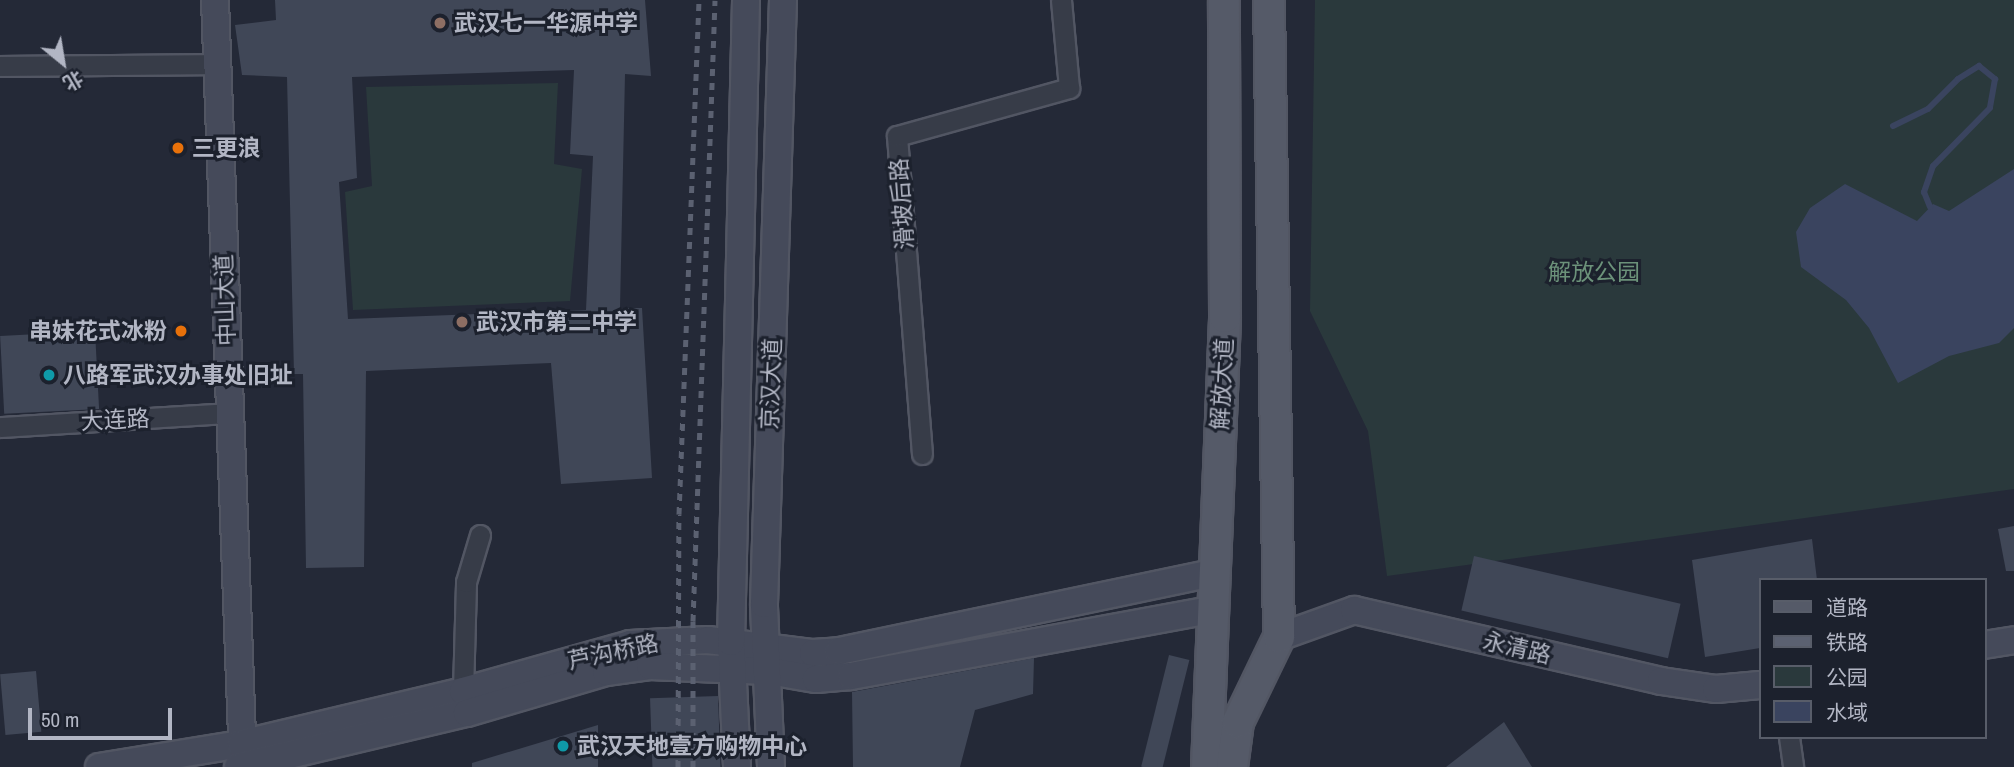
<!DOCTYPE html>
<meta charset="utf-8">
<style>
body{margin:0}
#map{position:relative;width:2014px;height:767px;overflow:hidden;background:#242937;font-family:"Archivo Narrow","Noto Sans SC",sans-serif}
div>[style]{position:absolute}
.green>*{inset:0;background:#2a393c}
.water>*{inset:0;background:#3a445f}
.stream>*{height:6px;margin:-3px;padding:0 3px;transform-origin:3px;border-radius:3px;background:#3a445f}
.building>*{inset:0;background:#404757;transform-origin:0 0}
.roads{filter:drop-shadow(2px 0 #525663) drop-shadow(-2px 0 #525663) drop-shadow(0 2px #525663) drop-shadow(0 -2px #525663)}
.street>*{height:19px;margin:-9.5px;padding:0 9.5px;transform-origin:9.5px;border-radius:9.5px;background:#373c48}
.secondary>*{height:26px;margin:-13px;padding:0 13px;transform-origin:13px;border-radius:13px;background:#454a5a}
.primary>*{height:30px;margin:-15px;padding:0 15px;transform-origin:15px;border-radius:15px;background:#555a68}
.rail>*{height:5px;margin-top:-2.5px;transform-origin:0;background:repeating-linear-gradient(90deg,#5b6171 0 7px,transparent 0 14px)}
.dots>*{width:19px;height:19px;translate:-50% -50%;box-sizing:border-box;border:4px solid #1c212d;border-radius:50%}
span{translate:-50% -50%;white-space:nowrap;text-align:center;line-height:1.15;-webkit-text-stroke:6px #1c212d;paint-order:stroke}
.poi-label{font-size:23px;color:#b2b6c4;font-weight:700}
.left{translate:0 -50%;text-align:left}
.right{translate:-100% -50%;text-align:right}
.street-label{font-size:23px;color:#b2b6c4}
.park-label{font-size:23px;color:#6c927a}
.legend{position:absolute;left:1759px;top:578px;width:228px;height:161px;box-sizing:border-box;background:#1c212d;border:2px solid #585d69;margin:0;padding:9px 12px;list-style:none;font-size:21px;color:#b2b6c4}
.legend li{display:flex;align-items:center;gap:14px;height:35px}
.legend b{width:35px;border:2px solid #585d69}
.north{position:absolute;left:28px;top:28px;width:70px;height:70px;-webkit-text-stroke:5px #1c212d;paint-order:stroke;rotate:150deg;font-size:19px;font-weight:700;line-height:28px;text-align:center;color:#b2b6c4}
.north::after{content:'';display:block;margin:auto;width:24px;height:32px;background:#b2b6c4;clip-path:polygon(50% 0,100% 100%,50% 72%,0 100%)}
.scale{position:absolute;left:28px;top:708px;width:144px;height:32px;box-sizing:border-box;border:4px solid #b2b6c4;border-top:0;padding-left:9px;font-size:21px;line-height:24px;white-space:nowrap;color:#b2b6c4;-webkit-text-stroke:5px #1c212d;paint-order:stroke}
</style>
<div id="map">
<div class="green">
<div style="clip-path:polygon(1315px 0,2014px 0,2014px 489px,1387px 576px,1368px 431px,1310px 311px)"></div>
<div style="clip-path:polygon(558px 83px,554px 164px,582px 169px,570px 301px,353px 310px,345px 192px,372px 186px,366px 87px)"></div>
</div>
<div class="water">
<div style="clip-path:polygon(2014px 169px,2014px 328px,1999px 343px,1949px 356px,1898px 383px,1869px 328px,1846px 300px,1801px 267px,1796px 232px,1810px 208px,1845px 184px,1917px 221px,1933px 204px,1949px 211px)"></div>
</div>
<div class="stream">
<div style="left:1893px;top:126px;width:39px;rotate:-26deg"></div>
<div style="left:1928px;top:109px;width:42px;rotate:-45deg"></div>
<div style="left:1958px;top:79px;width:25px;rotate:-32deg"></div>
<div style="left:1979px;top:66px;width:21px;rotate:39deg"></div>
<div style="left:1995px;top:79px;width:29px;rotate:100deg"></div>
<div style="left:1990px;top:108px;width:81px;rotate:134.5deg"></div>
<div style="left:1933px;top:166px;width:28px;rotate:109deg"></div>
<div style="left:1924px;top:192px;width:16px;rotate:68deg"></div>
</div>
<div class="building">
<div style="clip-path:polygon(evenodd,275px 0,645px 0,651px 76px,625px 74px,620px 308px,642px 308px,652px 478px,561px 484px,551px 363px,366px 371px,364px 567px,306px 568px,303px 374px,294px 374px,287px 77px,242px 75px,235px 25px,276px 20px,275px 0,574px 70px,570px 154px,593px 156px,586px 310px,348px 319px,339px 182px,357px 178px,352px 77px,574px 70px)"></div>
<div style="left:95px;top:331px;width:78px;height:95px;rotate:87deg"></div>
<div style="clip-path:polygon(2014px 526px,2014px 571px,2006px 571px,1998px 529px)"></div>
<div style="clip-path:polygon(1812px 539px,1817px 580px,1760px 580px,1760px 648px,1705px 657px,1692px 560px)"></div>
<div style="left:1474px;top:556px;width:212px;height:56px;rotate:13deg"></div>
<div style="left:1169px;top:655px;width:21px;height:115px;rotate:14deg"></div>
<div style="clip-path:polygon(1034px 658px,1033px 694px,975px 710px,960px 767px,853px 767px,852px 692px)"></div>
<div style="left:36px;top:671px;width:61px;height:36px;rotate:85deg"></div>
<div style="left:718px;top:696px;width:71px;height:68px;rotate:88deg"></div>
<div style="clip-path:polygon(1504px 722px,1532px 767px,1446px 767px)"></div>
<div style="clip-path:polygon(598px 725px,598px 767px,472px 767px,472px 763px)"></div>
</div>
<div class="roads">
<div class="street">
<div style="left:0;top:66px;width:216px;rotate:-0.5deg"></div>
<div style="left:0;top:427px;width:230px;rotate:-3.5deg"></div>
<div style="left:922px;top:454px;width:319px;rotate:-94.5deg"></div>
<div style="left:897px;top:136px;width:179px;rotate:-15.6deg"></div>
<div style="left:1069px;top:88px;width:88px;rotate:-95.2deg"></div>
<div style="left:463px;top:691px;width:109px;rotate:-88.4deg"></div>
<div style="left:466px;top:582px;width:49px;rotate:-73.4deg"></div>
<div style="left:1789px;top:737px;width:30px;rotate:82deg"></div>
</div>
<div class="secondary">
<div style="left:215px;top:0;width:763px;rotate:87.9deg"></div>
<div style="left:1279px;top:637px;width:80px;rotate:-19.8deg"></div>
<div style="left:1354px;top:610px;width:315px;rotate:13deg"></div>
<div style="left:1661px;top:681px;width:56px;rotate:8.3deg"></div>
<div style="left:1716px;top:689px;width:44px;rotate:-5.2deg"></div>
<div style="left:1984px;top:645px;width:30px;rotate:-9deg"></div>
<div style="left:99px;top:767px;width:144px;rotate:-9.2deg"></div>
<div style="left:241px;top:744px;width:228px;rotate:-13.4deg"></div>
<div style="left:463px;top:691px;width:173px;rotate:-15.7deg"></div>
<div style="left:630px;top:644px;width:78px;rotate:-2.9deg"></div>
<div style="left:708px;top:640px;width:106px;rotate:7.1deg"></div>
<div style="left:813px;top:653px;width:26px;rotate:-4deg"></div>
<div style="left:839px;top:651px;width:382px;rotate:-11.8deg"></div>
<div style="left:238px;top:767px;width:235px;rotate:-13.3deg"></div>
<div style="left:467px;top:713px;width:145px;rotate:-16.4deg"></div>
<div style="left:606px;top:672px;width:44px;rotate:-7.8deg"></div>
<div style="left:650px;top:666px;width:119px;rotate:2.4deg"></div>
<div style="left:769px;top:671px;width:48px;rotate:9.7deg"></div>
<div style="left:816px;top:679px;width:35px;rotate:-5deg"></div>
<div style="left:851px;top:676px;width:366px;rotate:-10.4deg"></div>
<div style="left:737px;top:767px;width:125px;rotate:-92.7deg"></div>
<div style="left:731px;top:642px;width:642px;rotate:-88.66deg"></div>
<div style="left:771px;top:767px;width:163px;rotate:-92.5deg"></div>
<div style="left:764px;top:604px;width:604px;rotate:-88.2deg"></div>
</div>
<div class="primary">
<div style="left:1207px;top:767px;width:450px;rotate:-87.7deg"></div>
<div style="left:1225px;top:317px;width:317px;rotate:-90.2deg"></div>
<div style="left:1232px;top:767px;width:45px;rotate:-82.4deg"></div>
<div style="left:1238px;top:722px;width:94px;rotate:-64.2deg"></div>
<div style="left:1279px;top:637px;width:637px;rotate:-90.9deg"></div>
</div>
</div>
<div class="rail">
<div style="left:678px;top:767px;width:253px;rotate:-89.8deg"></div>
<div style="left:679px;top:514px;width:514px;rotate:-87.77deg"></div>
<div style="left:693px;top:767px;width:146px;rotate:-90deg"></div>
<div style="left:693px;top:621px;width:621px;rotate:-87.97deg"></div>
</div>
<div class="dots">
<div style="left:440px;top:23px;background:#8d6e63"></div>
<div style="left:178px;top:148px;background:#e8710a"></div>
<div style="left:462px;top:322px;background:#8d6e63"></div>
<div style="left:181px;top:331px;background:#e8710a"></div>
<div style="left:49px;top:375px;background:#0f9aa8"></div>
<div style="left:563px;top:746px;background:#0f9aa8"></div>
</div>
<div class="poi-label">
<span class="left" style="left:454px;top:23px">武汉七一华源中学</span>
<span class="left" style="left:192px;top:148px">三更浪</span>
<span class="left" style="left:476px;top:322px">武汉市第二中学</span>
<span class="right" style="left:167px;top:331px">串妹花式冰粉</span>
<span class="left" style="left:63px;top:375px">八路军武汉办事处旧址</span>
<span class="left" style="left:577px;top:746px">武汉天地壹方购物中心</span>
</div>
<div class="street-label">
<span style="left:902px;top:204px;rotate:-94deg">滑坡后路</span>
<span style="left:225px;top:300px;rotate:-92deg">中山大道</span>
<span style="left:771px;top:384px;rotate:-88deg">京汉大道</span>
<span style="left:1222px;top:384px;rotate:-87deg">解放大道</span>
<span style="left:115px;top:420px;rotate:-3deg">大连路</span>
<span style="left:1517px;top:648px;rotate:13deg">永清路</span>
<span style="left:613px;top:652px;rotate:-12deg">芦沟桥路</span>
</div>
<div class="park-label">
<span style="left:1594px;top:272px">解放公园</span>
</div>
<ul class="legend">
<li><b style="height:9px;background:#555a68"></b>道路</li>
<li><b style="height:9px;background:#5b6171"></b>铁路</li>
<li><b style="height:19px;background:#2a393c"></b>公园</li>
<li><b style="height:19px;background:#3a445f"></b>水域</li>
</ul>
<div class="north">北</div>
<div class="scale">50 m</div>
</div>
